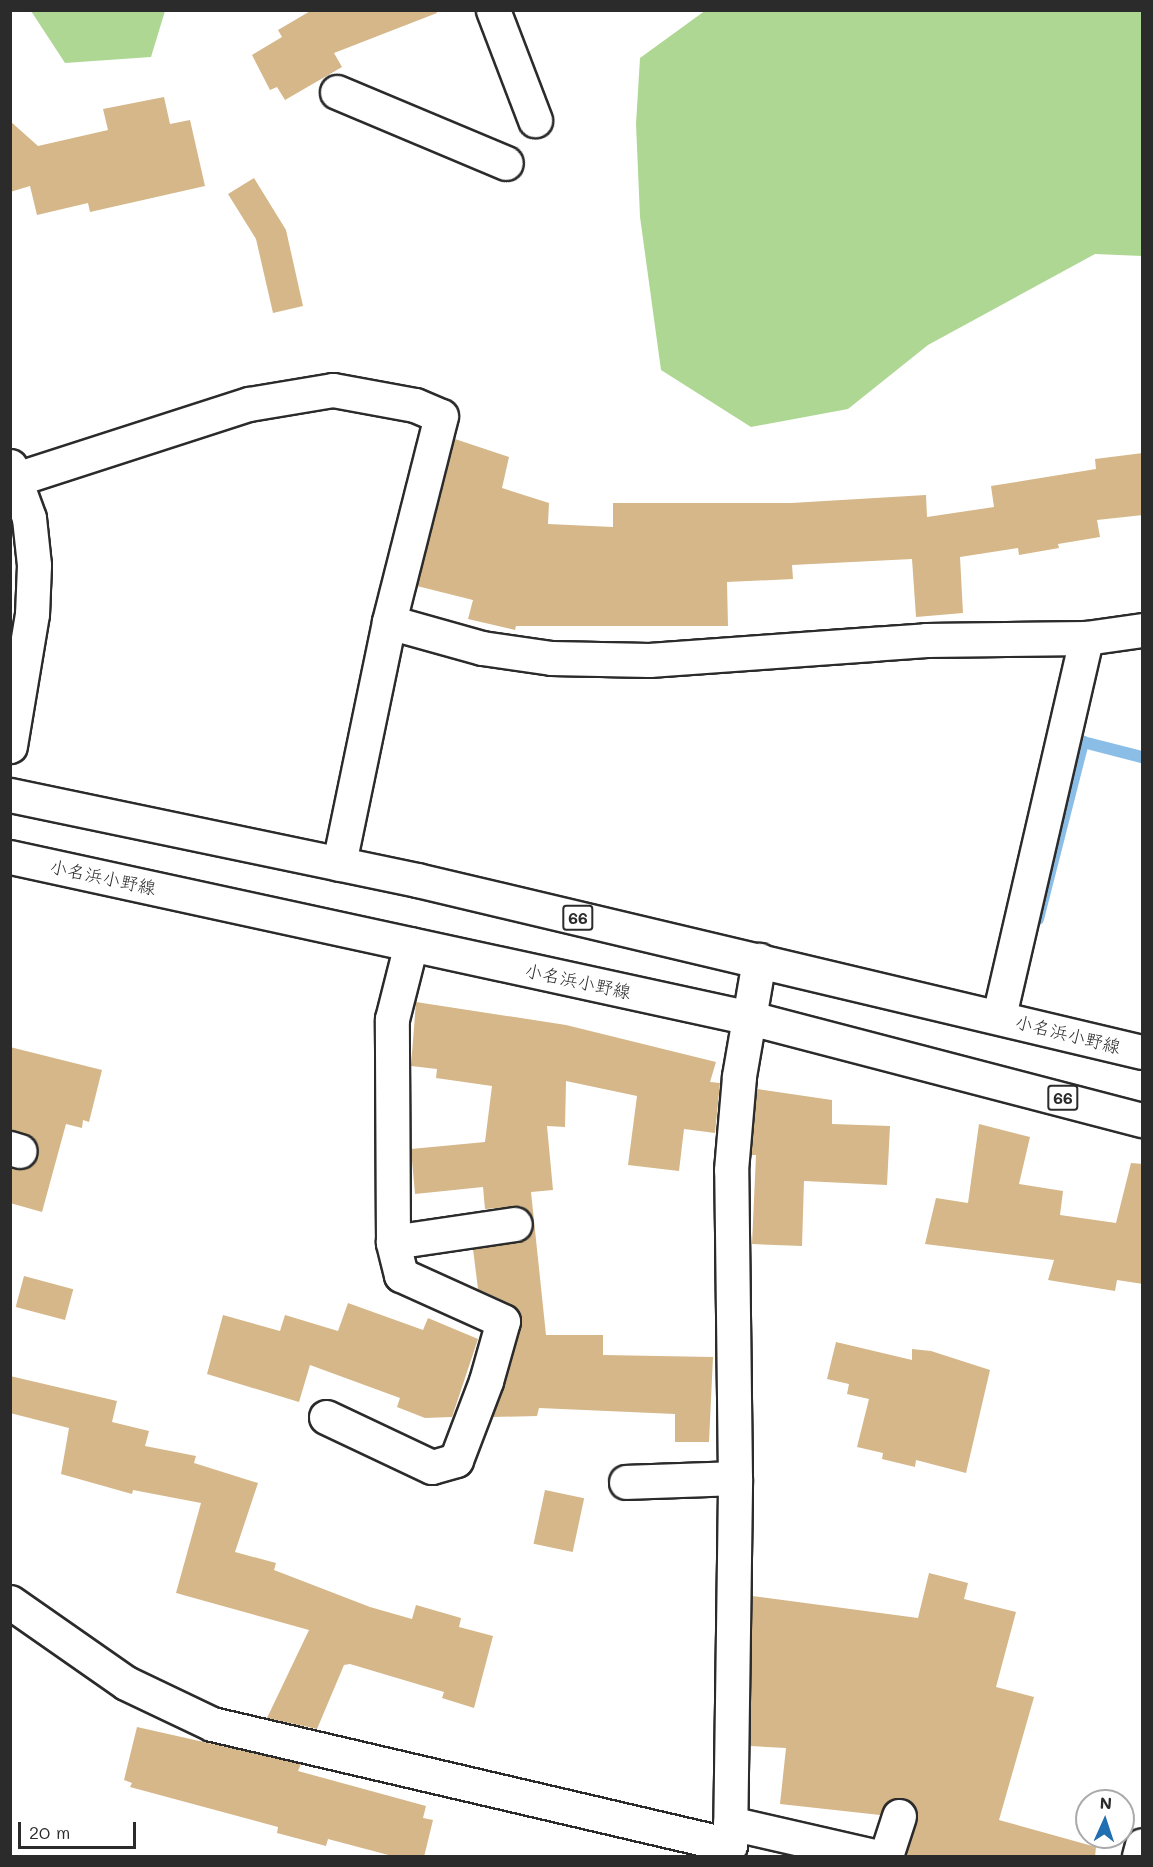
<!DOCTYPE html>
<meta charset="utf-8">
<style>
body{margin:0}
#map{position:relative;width:1153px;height:1867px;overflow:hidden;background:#fff;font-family:Mali,"Klee One",sans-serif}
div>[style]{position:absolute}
.green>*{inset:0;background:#afd794}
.stream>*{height:12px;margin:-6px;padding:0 6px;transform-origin:6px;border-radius:6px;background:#8bbee7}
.building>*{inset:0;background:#d5b789;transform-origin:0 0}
.roads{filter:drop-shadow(2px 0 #2b2b2b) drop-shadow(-2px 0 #2b2b2b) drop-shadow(0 2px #2b2b2b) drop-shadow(0 -2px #2b2b2b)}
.minor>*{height:33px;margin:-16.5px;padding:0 16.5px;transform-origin:16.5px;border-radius:16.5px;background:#fff}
.major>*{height:33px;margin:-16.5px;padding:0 16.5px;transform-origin:16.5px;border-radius:16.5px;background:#fff}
span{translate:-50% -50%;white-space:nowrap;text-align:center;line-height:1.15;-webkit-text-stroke:5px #fff;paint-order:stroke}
.shield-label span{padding:2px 4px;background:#fff;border:2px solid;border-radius:4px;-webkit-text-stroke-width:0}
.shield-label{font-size:16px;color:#2b2b2b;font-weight:700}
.street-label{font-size:18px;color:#2b2b2b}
.frame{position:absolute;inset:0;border:12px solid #2b2b2b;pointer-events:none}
.north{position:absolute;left:1075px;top:1789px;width:60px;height:60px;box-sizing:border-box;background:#fff;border:2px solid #aaa;border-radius:50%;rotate:3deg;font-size:16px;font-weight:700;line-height:24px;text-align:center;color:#2b2b2b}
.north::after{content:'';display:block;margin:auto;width:21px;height:27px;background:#1f6fb2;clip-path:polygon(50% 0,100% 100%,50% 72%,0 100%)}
.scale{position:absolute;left:18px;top:1822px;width:118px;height:27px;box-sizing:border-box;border:3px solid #2b2b2b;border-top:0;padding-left:8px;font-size:18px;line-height:21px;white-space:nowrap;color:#2b2b2b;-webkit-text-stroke:4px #fff;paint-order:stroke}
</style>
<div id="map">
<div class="green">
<div style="clip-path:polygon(706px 10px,1142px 11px,1142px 256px,1095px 254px,928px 345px,848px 409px,751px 427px,661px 370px,640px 217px,636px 124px,640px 58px)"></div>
<div style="clip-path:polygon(31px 11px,165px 11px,151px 57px,65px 63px)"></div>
</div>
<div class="stream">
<div style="left:1038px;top:919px;width:183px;rotate:-75.7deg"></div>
<div style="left:1083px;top:742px;width:61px;rotate:14.3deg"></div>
</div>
<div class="building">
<div style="clip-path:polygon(312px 10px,436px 10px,437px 13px,334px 53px,342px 67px,285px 100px,277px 87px,270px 90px,252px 55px,282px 37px,278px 30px)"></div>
<div style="clip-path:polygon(164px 97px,170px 124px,190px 120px,205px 186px,90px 212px,88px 203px,37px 215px,30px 186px,10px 192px,10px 121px,38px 146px,108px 130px,103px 109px)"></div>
<div style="clip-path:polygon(254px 178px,286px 230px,303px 306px,273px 313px,256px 239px,228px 194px)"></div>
<div style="clip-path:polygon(455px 439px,509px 457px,502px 488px,549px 503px,548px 524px,613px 527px,613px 503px,791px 503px,926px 495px,927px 517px,994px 507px,991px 486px,1096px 469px,1095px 459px,1143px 453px,1143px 515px,1097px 520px,1100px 537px,1058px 544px,1059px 548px,1019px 555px,1018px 548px,960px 557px,963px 613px,916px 617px,912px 559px,792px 565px,793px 579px,727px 582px,728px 626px,516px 626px,515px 630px,468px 619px,473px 600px,417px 586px)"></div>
<div style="clip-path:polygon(416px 1002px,566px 1025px,716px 1062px,710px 1082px,720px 1083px,715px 1133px,684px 1129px,679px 1171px,628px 1165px,637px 1096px,566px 1081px,565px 1127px,547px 1126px,553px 1190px,531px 1192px,546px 1335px,603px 1335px,603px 1355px,713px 1357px,709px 1442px,675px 1442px,675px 1414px,539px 1408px,537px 1416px,493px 1417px,521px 1318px,511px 1304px,478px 1289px,473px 1249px,526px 1239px,533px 1221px,521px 1206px,485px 1209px,483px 1187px,415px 1194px,411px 1149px,485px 1142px,492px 1086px,436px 1078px,437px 1069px,411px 1066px)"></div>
<div style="clip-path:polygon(10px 1047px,102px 1070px,89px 1122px,83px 1120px,82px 1128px,66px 1124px,42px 1212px,10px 1203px,10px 1168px,32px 1165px,38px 1147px,33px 1138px,10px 1130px)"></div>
<div style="clip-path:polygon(757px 1089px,832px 1100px,832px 1124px,890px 1126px,887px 1185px,804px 1181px,802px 1246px,752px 1244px,756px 1155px,751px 1155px)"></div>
<div style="clip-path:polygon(979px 1124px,1030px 1137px,1019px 1184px,1063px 1191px,1060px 1215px,1116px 1223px,1131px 1163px,1143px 1164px,1143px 1284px,1117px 1280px,1115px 1291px,1048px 1280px,1054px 1260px,925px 1244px,936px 1198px,968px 1203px)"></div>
<div style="left:24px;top:1276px;width:51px;height:32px;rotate:15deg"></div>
<div style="clip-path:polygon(348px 1303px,423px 1330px,428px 1318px,478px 1339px,452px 1417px,425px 1418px,397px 1407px,400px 1398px,310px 1365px,299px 1402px,207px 1374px,223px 1315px,280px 1331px,285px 1315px,338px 1331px)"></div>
<div style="clip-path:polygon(836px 1342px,912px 1360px,912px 1349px,931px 1351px,990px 1370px,966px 1473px,916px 1460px,915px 1467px,882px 1459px,883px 1453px,857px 1447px,869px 1399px,847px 1394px,849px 1384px,827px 1379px)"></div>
<div style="clip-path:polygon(10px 1376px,117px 1401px,112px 1422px,149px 1431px,145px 1446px,196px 1456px,194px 1463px,258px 1483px,235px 1552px,276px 1563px,274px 1570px,370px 1607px,412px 1619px,416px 1605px,461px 1618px,459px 1627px,493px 1636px,474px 1708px,442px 1698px,444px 1692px,350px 1664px,344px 1665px,317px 1729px,267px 1718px,309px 1630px,176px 1593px,201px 1503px,133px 1490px,132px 1494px,61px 1474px,69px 1428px,10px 1413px)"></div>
<div style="left:545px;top:1490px;width:40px;height:55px;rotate:12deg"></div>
<div style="clip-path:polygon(929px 1573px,968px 1583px,964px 1599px,1016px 1612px,996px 1687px,1034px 1697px,999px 1820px,1096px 1847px,1095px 1857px,906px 1857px,917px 1813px,905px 1798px,887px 1802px,880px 1815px,780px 1804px,786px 1748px,750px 1746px,752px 1596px,918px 1618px)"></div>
<div style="clip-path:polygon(137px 1727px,301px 1764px,298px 1771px,426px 1806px,423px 1818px,433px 1820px,424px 1857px,396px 1857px,328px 1839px,326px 1846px,277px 1833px,278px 1827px,130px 1787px,132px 1783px,124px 1780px)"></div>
</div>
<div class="roads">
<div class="minor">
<div style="left:493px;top:10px;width:118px;rotate:69.1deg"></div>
<div style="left:337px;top:92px;width:183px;rotate:22.8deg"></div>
<div style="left:10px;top:466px;width:55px;rotate:69.9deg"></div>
<div style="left:29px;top:518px;width:47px;rotate:83.9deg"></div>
<div style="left:34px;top:565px;width:49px;rotate:92.3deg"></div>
<div style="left:32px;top:614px;width:134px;rotate:99.5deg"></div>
<div style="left:10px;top:481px;width:251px;rotate:-17.9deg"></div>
<div style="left:249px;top:404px;width:85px;rotate:-9.5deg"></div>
<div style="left:333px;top:390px;width:83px;rotate:10.4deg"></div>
<div style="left:415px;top:405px;width:28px;rotate:23deg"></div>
<div style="left:441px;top:416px;width:212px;rotate:104.2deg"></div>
<div style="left:389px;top:622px;width:247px;rotate:101.7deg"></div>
<div style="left:389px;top:622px;width:97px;rotate:15.6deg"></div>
<div style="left:482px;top:648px;width:70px;rotate:8.2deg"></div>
<div style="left:551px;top:658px;width:98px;rotate:1.2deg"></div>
<div style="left:649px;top:660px;width:278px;rotate:-4.1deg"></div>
<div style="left:926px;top:640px;width:160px;rotate:-0.7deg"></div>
<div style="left:1086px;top:638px;width:57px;rotate:-8.1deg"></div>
<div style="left:999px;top:1016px;width:388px;rotate:-77deg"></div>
<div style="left:10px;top:1148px;width:10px;rotate:17deg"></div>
<div style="left:393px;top:1242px;width:123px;rotate:-8.4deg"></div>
<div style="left:326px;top:1417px;width:117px;rotate:25.3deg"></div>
<div style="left:432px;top:1467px;width:25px;rotate:-16deg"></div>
<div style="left:456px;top:1460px;width:85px;rotate:-69.2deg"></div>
<div style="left:486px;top:1381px;width:62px;rotate:-74.2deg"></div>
<div style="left:503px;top:1321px;width:112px;rotate:-155.7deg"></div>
<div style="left:401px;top:1275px;width:34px;rotate:-104deg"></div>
<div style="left:393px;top:1242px;width:223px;rotate:-90.3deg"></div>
<div style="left:392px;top:1019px;width:77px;rotate:-75.8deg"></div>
<div style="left:626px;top:1482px;width:109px;rotate:-2.1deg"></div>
<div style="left:10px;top:1602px;width:141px;rotate:34.9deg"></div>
<div style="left:126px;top:1683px;width:95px;rotate:25.5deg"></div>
<div style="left:212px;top:1724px;width:532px;rotate:13.15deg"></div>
<div style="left:730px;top:1845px;width:367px;rotate:-89.2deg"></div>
<div style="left:735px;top:1478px;width:308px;rotate:-90.7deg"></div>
<div style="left:731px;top:1170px;width:94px;rotate:-85.1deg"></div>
<div style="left:739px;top:1076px;width:118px;rotate:-80.2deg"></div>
<div style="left:730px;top:1823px;width:148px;rotate:12.9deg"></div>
<div style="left:886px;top:1856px;width:42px;rotate:-72deg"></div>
<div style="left:1139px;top:1856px;width:11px;rotate:-75deg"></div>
</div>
<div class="major">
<div style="left:10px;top:795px;width:416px;rotate:11.8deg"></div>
<div style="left:417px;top:880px;width:745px;rotate:13.35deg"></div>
<div style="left:10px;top:857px;width:757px;rotate:12.27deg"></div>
<div style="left:750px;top:1018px;width:405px;rotate:14.6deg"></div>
</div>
</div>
<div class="shield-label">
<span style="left:578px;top:918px">66</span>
<span style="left:1063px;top:1098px">66</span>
</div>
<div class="street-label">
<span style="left:103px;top:877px;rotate:12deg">小名浜小野線</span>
<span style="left:578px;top:981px;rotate:12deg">小名浜小野線</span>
<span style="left:1068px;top:1034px;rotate:14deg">小名浜小野線</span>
</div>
<div class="frame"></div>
<div class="north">N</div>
<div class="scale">20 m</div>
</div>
